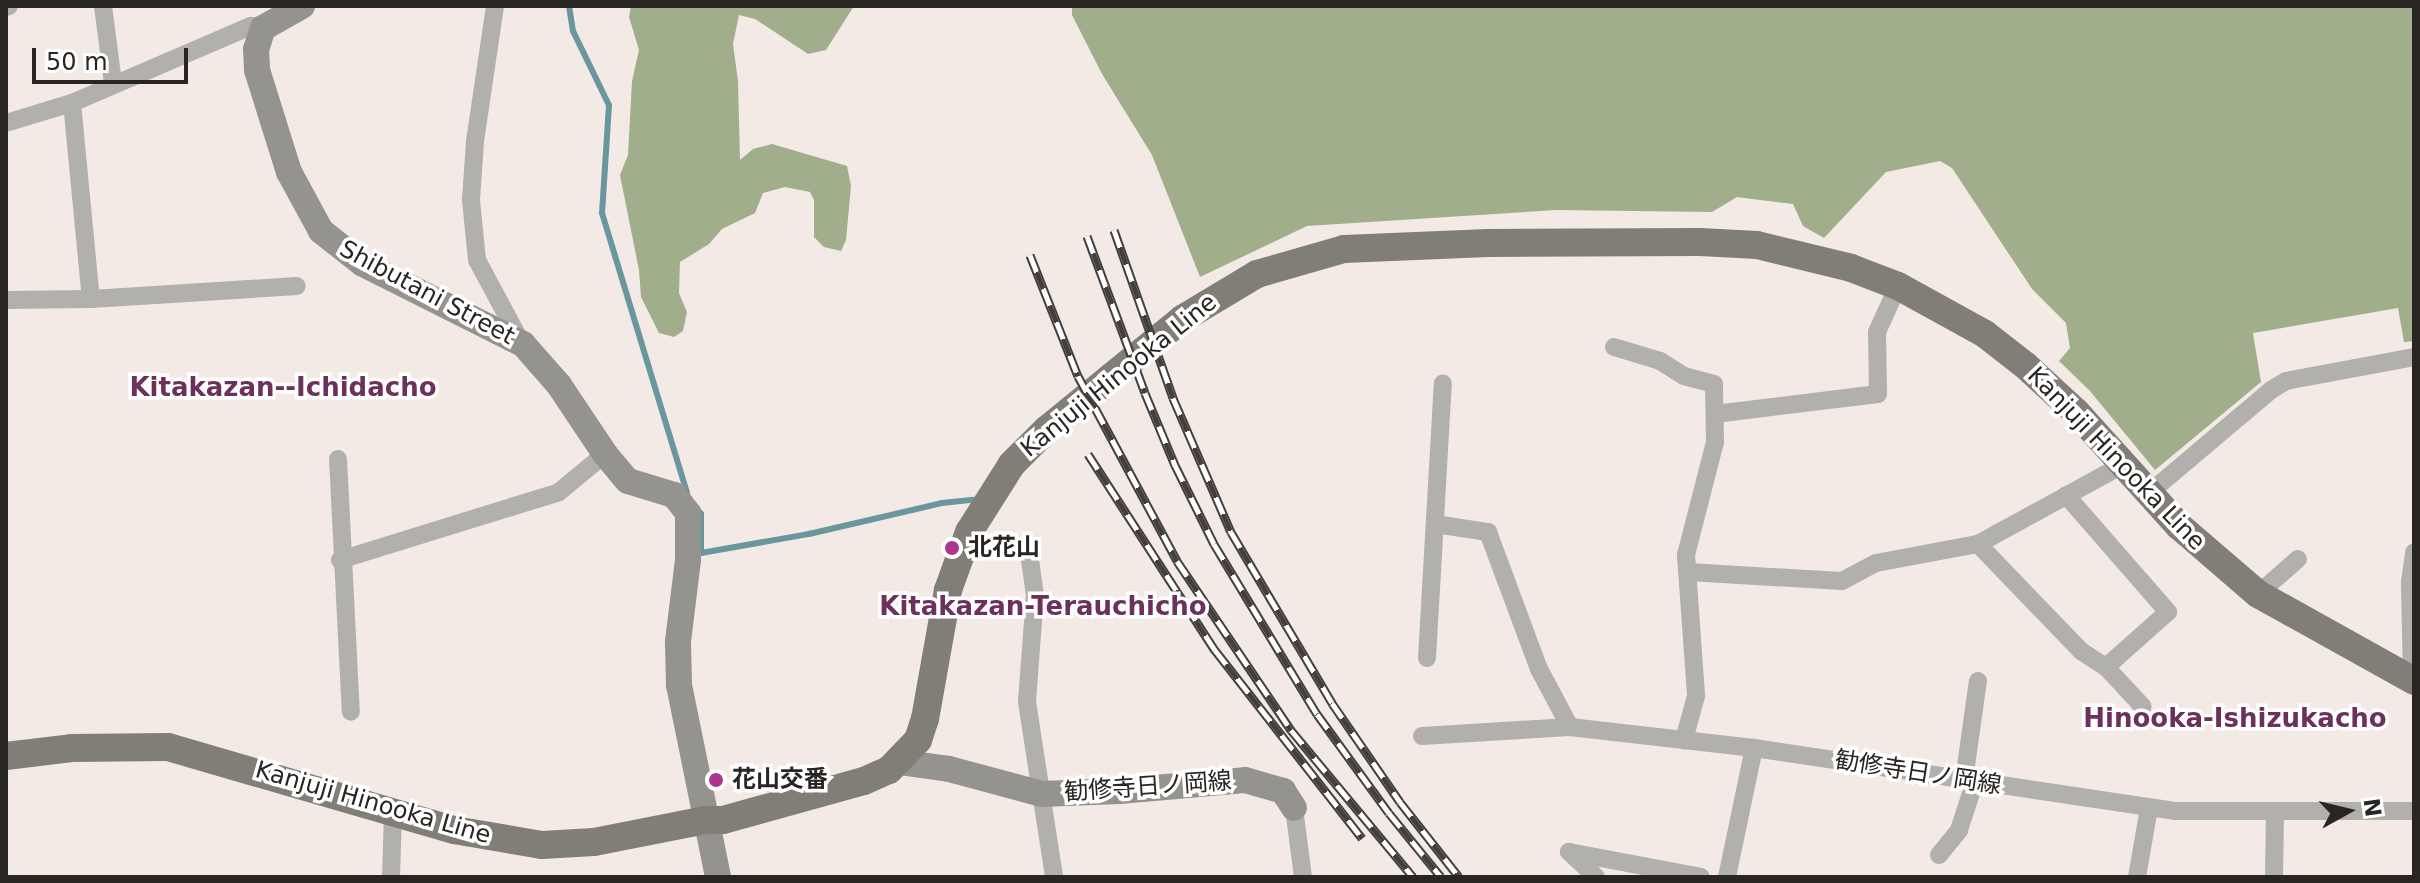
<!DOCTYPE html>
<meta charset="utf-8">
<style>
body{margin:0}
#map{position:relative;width:2420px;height:883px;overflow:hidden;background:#f3eae5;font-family:"DejaVu Sans","Noto Sans JP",sans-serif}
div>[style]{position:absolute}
.forest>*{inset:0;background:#a1ae8b}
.stream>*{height:6px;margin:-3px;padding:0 3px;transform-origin:3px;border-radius:3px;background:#69979d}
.street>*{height:18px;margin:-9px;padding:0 9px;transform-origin:9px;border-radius:9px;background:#b1b0ac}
.secondary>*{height:26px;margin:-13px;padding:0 13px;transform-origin:13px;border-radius:13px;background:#95938d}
.primary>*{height:28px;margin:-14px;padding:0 14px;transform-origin:14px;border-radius:14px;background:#807e77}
.rail>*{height:9px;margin-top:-4.5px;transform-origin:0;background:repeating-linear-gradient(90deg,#fff 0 18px,#433f3c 0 36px);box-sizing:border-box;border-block:2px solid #433f3c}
.dots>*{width:22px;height:22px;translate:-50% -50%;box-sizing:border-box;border:4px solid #fff;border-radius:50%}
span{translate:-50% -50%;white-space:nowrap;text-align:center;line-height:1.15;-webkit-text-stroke:7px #fff;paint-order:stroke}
.street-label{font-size:24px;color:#282523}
.poi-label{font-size:24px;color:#282523;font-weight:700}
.left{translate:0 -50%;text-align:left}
.neighbourhood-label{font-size:26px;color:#6c315a;font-weight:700}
.frame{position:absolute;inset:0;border:8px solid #282523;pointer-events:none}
.north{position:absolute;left:2308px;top:771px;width:80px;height:80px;-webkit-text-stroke:6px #fff;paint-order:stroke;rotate:82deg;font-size:22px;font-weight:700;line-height:32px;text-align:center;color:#282523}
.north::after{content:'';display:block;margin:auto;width:28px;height:36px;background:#282523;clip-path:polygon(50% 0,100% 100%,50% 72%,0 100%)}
.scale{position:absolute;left:32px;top:48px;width:156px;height:36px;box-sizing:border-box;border:4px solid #282523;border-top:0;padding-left:10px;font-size:24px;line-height:28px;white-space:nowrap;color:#282523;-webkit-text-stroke:6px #fff;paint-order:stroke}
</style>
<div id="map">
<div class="forest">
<div style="clip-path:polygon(631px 6px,854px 6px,826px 50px,808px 54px,755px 19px,739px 15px,733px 44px,738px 81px,740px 160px,753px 149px,772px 144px,847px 166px,851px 186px,846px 240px,841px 251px,824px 247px,814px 237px,814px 200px,810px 192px,785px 187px,763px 193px,755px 213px,722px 229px,709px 244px,680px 262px,679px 293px,687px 312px,683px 331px,674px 337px,659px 333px,641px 297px,639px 270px,620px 175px,628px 155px,632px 81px,639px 50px,629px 17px)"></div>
<div style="clip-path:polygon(1072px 6px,2414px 6px,2414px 341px,2404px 342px,2398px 308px,2253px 333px,2261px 382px,2155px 470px,2090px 391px,2059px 361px,2070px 348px,2066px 323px,2032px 289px,1952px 168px,1940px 161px,1886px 172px,1824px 238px,1803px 226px,1793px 204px,1737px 197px,1712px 212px,1556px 210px,1307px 226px,1200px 277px,1152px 155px,1102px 74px,1072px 15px)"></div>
</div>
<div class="stream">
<div style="left:569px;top:6px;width:25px;rotate:81deg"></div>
<div style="left:573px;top:31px;width:82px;rotate:64.1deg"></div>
<div style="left:609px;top:105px;width:108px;rotate:93.7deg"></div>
<div style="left:602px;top:213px;width:293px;rotate:73.1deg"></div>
<div style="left:697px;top:509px;width:6px;rotate:51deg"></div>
<div style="left:701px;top:514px;width:39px;rotate:90deg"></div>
<div style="left:701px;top:553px;width:110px;rotate:-10deg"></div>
<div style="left:809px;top:534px;width:137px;rotate:-13.1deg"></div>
<div style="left:942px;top:503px;width:37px;rotate:-6deg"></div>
</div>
<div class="street">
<div style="left:103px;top:6px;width:78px;rotate:82.6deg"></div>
<div style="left:495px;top:6px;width:136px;rotate:98.4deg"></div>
<div style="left:475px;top:141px;width:59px;rotate:93.9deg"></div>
<div style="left:471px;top:200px;width:60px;rotate:84.3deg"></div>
<div style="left:477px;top:260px;width:93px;rotate:61.8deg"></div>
<div style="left:6px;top:7px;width:3px;rotate:-18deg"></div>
<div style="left:72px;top:103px;width:197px;rotate:84.5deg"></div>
<div style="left:6px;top:123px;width:69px;rotate:-16.9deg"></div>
<div style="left:72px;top:103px;width:195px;rotate:-23.3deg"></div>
<div style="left:251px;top:26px;width:12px;rotate:9deg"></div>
<div style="left:6px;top:300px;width:85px;rotate:-0.7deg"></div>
<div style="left:91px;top:299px;width:206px;rotate:-3.6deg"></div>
<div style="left:1614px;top:347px;width:48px;rotate:16.9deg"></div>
<div style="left:1660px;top:361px;width:28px;rotate:32deg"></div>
<div style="left:1684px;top:376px;width:31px;rotate:15deg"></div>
<div style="left:1714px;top:384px;width:58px;rotate:89deg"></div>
<div style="left:1715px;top:442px;width:117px;rotate:104.4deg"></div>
<div style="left:1686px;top:555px;width:141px;rotate:85.9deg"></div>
<div style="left:1696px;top:696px;width:46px;rotate:105.3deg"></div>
<div style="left:1715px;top:414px;width:164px;rotate:-7deg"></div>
<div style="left:1878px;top:394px;width:62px;rotate:-90.9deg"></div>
<div style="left:1877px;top:332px;width:51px;rotate:-65.5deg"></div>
<div style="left:338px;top:459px;width:253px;rotate:87.1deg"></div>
<div style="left:2148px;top:494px;width:161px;rotate:-40.2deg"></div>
<div style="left:2271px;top:390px;width:17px;rotate:-31deg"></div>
<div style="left:2286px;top:381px;width:130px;rotate:-10.6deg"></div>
<div style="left:1435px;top:524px;width:54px;rotate:8.6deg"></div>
<div style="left:1488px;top:532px;width:146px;rotate:69.6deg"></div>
<div style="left:1539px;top:669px;width:66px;rotate:61.9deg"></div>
<div style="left:1978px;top:544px;width:149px;rotate:46.1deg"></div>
<div style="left:2081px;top:651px;width:30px;rotate:33deg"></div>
<div style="left:2106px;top:667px;width:83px;rotate:-41.6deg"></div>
<div style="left:2168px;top:612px;width:155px;rotate:-131.1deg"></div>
<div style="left:340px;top:560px;width:229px;rotate:-17.2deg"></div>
<div style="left:559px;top:492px;width:60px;rotate:-39.6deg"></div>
<div style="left:1030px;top:560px;width:35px;rotate:82deg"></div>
<div style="left:1035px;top:595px;width:107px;rotate:94.3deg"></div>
<div style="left:1027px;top:702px;width:177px;rotate:81.2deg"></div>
<div style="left:1689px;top:572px;width:153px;rotate:3.4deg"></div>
<div style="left:1842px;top:581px;width:38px;rotate:-28deg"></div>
<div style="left:1876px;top:563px;width:104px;rotate:-10.6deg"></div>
<div style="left:1978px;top:544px;width:164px;rotate:-28.7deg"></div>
<div style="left:2258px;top:594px;width:53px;rotate:-41.2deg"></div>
<div style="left:1427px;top:658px;width:275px;rotate:-86.7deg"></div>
<div style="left:2106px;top:667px;width:54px;rotate:47.2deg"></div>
<div style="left:2412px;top:680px;width:98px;rotate:-91.2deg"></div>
<div style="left:2410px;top:582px;width:30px;rotate:-82deg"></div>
<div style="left:1422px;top:736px;width:148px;rotate:-3.5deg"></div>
<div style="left:1570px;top:727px;width:185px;rotate:6.5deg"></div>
<div style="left:1754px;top:748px;width:427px;rotate:8.5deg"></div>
<div style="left:2176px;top:811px;width:238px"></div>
<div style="left:1964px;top:780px;width:100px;rotate:-82deg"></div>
<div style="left:1294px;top:808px;width:70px;rotate:82.6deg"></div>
<div style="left:1939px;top:855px;width:32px;rotate:-51deg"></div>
<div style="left:1959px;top:830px;width:52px;rotate:-71.9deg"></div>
<div style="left:391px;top:877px;width:64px;rotate:-88.2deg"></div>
<div style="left:1596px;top:877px;width:37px;rotate:-137deg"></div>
<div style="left:1569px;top:852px;width:134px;rotate:10.7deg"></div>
<div style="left:1727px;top:877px;width:132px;rotate:-78.2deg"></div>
<div style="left:2137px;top:877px;width:70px;rotate:-80.1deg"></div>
<div style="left:2274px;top:877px;width:65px;rotate:-89.1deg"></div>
</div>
<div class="secondary">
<div style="left:302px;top:6px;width:45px;rotate:150.6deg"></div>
<div style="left:263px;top:28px;width:22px;rotate:108deg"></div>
<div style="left:256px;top:49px;width:21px;rotate:87deg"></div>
<div style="left:257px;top:70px;width:107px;rotate:72.6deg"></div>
<div style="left:289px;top:172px;width:67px;rotate:61.5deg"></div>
<div style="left:321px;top:231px;width:53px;rotate:38.2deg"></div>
<div style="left:363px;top:264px;width:179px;rotate:26.6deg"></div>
<div style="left:523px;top:344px;width:55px;rotate:48.7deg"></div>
<div style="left:559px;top:385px;width:83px;rotate:56.3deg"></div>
<div style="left:605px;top:454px;width:35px;rotate:50deg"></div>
<div style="left:628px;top:481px;width:48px;rotate:16.9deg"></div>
<div style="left:674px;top:495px;width:23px;rotate:52deg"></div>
<div style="left:688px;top:513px;width:47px;rotate:90deg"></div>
<div style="left:688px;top:560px;width:83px;rotate:97deg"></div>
<div style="left:678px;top:642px;width:43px;rotate:88.7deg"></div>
<div style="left:679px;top:685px;width:196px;rotate:78.5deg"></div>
<div style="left:899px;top:762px;width:50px;rotate:8deg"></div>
<div style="left:949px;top:769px;width:96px;rotate:15deg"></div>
<div style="left:1042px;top:794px;width:78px;rotate:-2.2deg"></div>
<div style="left:1120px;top:791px;width:125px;rotate:-5deg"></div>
<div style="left:1245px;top:780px;width:40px;rotate:16deg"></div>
<div style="left:1283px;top:791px;width:20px;rotate:57deg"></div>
</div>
<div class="primary">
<div style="left:6px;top:756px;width:66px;rotate:-6.9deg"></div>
<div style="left:72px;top:748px;width:96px;rotate:-0.6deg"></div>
<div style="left:168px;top:747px;width:298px;rotate:16.2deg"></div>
<div style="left:454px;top:830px;width:89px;rotate:9.7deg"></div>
<div style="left:542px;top:845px;width:52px;rotate:-3.3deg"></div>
<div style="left:594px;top:842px;width:114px;rotate:-11.1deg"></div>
<div style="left:706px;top:820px;width:17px"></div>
<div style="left:723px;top:820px;width:146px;rotate:-15.5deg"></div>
<div style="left:864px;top:781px;width:27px;rotate:-24deg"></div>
<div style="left:889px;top:770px;width:42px;rotate:-46deg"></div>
<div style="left:918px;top:740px;width:22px;rotate:-72deg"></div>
<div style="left:925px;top:719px;width:131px;rotate:-79.9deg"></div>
<div style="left:948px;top:590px;width:62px;rotate:-70.1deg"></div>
<div style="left:969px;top:532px;width:80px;rotate:-57.7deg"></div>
<div style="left:1012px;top:464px;width:48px;rotate:-45deg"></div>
<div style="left:1046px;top:430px;width:176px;rotate:-39.2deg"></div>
<div style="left:1182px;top:319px;width:87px;rotate:-31deg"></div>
<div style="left:1257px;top:274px;width:91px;rotate:-16deg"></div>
<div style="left:1344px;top:249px;width:144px;rotate:-2.4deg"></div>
<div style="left:1488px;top:243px;width:212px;rotate:-0.3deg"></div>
<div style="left:1700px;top:242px;width:57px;rotate:3deg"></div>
<div style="left:1757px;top:245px;width:97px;rotate:13.7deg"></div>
<div style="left:1851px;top:268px;width:50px;rotate:21deg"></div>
<div style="left:1898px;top:286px;width:99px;rotate:28.9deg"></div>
<div style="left:1985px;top:334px;width:52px;rotate:38deg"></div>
<div style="left:2026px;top:366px;width:68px;rotate:42.6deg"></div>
<div style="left:2076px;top:412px;width:154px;rotate:47.9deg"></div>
<div style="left:2179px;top:526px;width:104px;rotate:40.7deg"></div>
<div style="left:2258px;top:594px;width:179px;rotate:29.1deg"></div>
</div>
<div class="rail">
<div style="left:1114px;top:230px;width:178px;rotate:70.6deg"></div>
<div style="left:1173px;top:398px;width:146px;rotate:66.6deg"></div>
<div style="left:1231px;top:532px;width:199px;rotate:59.4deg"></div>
<div style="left:1332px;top:703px;width:120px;rotate:55.5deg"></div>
<div style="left:1400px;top:802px;width:95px;rotate:51.8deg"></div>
<div style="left:1087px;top:236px;width:167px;rotate:69.7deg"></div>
<div style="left:1145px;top:393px;width:78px;rotate:67.4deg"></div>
<div style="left:1175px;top:465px;width:88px;rotate:63.7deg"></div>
<div style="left:1214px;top:544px;width:199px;rotate:58.8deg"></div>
<div style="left:1317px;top:714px;width:122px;rotate:54deg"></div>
<div style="left:1389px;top:813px;width:82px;rotate:50.9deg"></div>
<div style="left:1030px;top:255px;width:130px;rotate:68.4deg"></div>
<div style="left:1078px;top:376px;width:210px;rotate:61.8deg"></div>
<div style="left:1177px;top:561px;width:204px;rotate:56deg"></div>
<div style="left:1291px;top:730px;width:191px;rotate:50.3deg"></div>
<div style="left:1088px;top:454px;width:234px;rotate:57.1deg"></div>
<div style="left:1215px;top:650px;width:239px;rotate:52deg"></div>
</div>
<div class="dots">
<div style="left:952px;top:548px;background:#ad368d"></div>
<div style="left:716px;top:780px;background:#ad368d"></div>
</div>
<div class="street-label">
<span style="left:427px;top:293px;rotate:28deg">Shibutani Street</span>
<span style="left:1119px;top:376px;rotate:-39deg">Kanjuji Hinooka Line</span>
<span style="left:2116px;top:459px;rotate:46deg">Kanjuji Hinooka Line</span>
<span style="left:1918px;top:773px;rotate:9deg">勧修寺日ノ岡線</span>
<span style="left:1148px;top:787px;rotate:-4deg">勧修寺日ノ岡線</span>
<span style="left:373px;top:803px;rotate:16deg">Kanjuji Hinooka Line</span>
</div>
<div class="poi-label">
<span class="left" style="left:968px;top:548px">北花山</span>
<span class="left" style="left:732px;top:780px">花山交番</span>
</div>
<div class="neighbourhood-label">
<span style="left:283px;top:388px">Kitakazan--Ichidacho</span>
<span style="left:1043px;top:607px">Kitakazan-Terauchicho</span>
<span style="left:2235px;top:719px">Hinooka-Ishizukacho</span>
</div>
<div class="frame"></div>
<div class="north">N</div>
<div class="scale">50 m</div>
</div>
